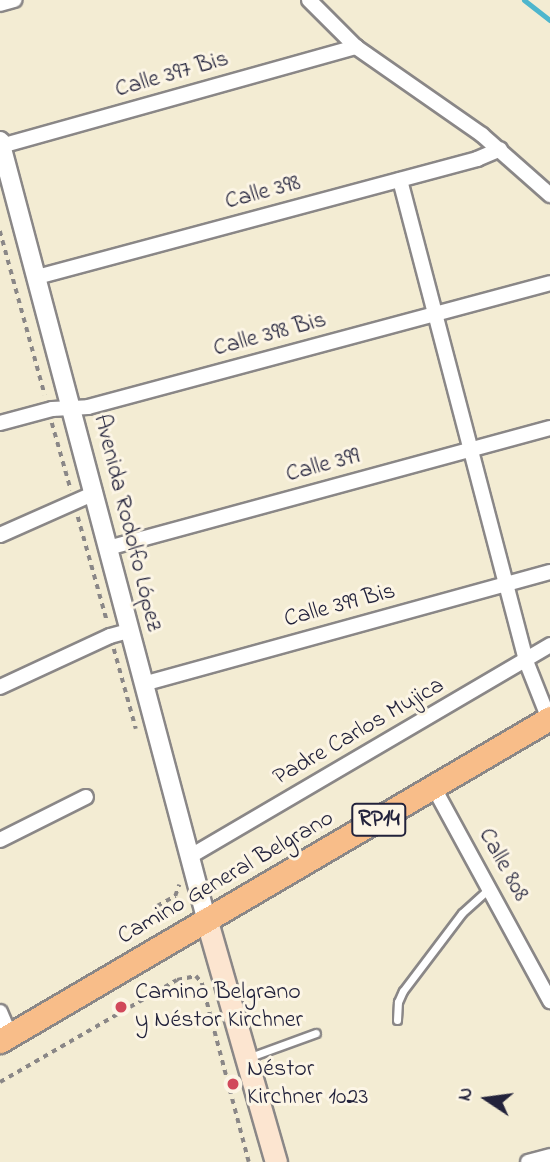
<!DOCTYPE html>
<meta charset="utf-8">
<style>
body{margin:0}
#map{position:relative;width:550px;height:1162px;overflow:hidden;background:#f3ecd3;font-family:"Indie Flower",sans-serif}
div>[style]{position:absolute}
.stream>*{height:5px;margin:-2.5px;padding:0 2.5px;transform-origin:2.5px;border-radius:2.5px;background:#4eb6cd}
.path>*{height:3.5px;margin-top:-1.75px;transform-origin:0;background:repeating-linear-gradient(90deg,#8a8787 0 5px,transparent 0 10px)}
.roads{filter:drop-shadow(2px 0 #8a8787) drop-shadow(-2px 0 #8a8787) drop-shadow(0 2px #8a8787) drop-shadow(0 -2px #8a8787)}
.service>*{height:7px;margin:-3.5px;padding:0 3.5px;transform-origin:3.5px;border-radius:3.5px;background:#fff}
.minor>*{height:14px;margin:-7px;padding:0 7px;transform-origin:7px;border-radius:7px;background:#fff}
.tertiary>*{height:18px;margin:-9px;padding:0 9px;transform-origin:9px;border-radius:9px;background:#fff}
.secondary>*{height:21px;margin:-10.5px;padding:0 10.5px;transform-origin:10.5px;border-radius:10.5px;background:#fce5d0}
.primary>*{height:23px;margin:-11.5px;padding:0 11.5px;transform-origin:11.5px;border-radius:11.5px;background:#f8bd89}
.dots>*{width:19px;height:19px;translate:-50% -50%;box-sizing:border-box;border:4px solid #fcf5e5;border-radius:50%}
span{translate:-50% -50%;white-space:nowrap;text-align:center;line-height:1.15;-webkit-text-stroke:6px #fcf5e5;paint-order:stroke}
.shield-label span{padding:2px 5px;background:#fcf5e5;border:2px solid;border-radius:5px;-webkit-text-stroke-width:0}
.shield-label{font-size:23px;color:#22223b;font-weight:700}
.street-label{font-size:24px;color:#22223b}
.poi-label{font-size:24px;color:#22223b}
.left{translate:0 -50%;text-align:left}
.north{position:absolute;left:452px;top:1064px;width:70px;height:70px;-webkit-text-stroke:5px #fcf5e5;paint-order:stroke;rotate:283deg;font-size:19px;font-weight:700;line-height:28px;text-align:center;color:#22223b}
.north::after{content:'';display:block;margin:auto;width:24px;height:32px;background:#22223b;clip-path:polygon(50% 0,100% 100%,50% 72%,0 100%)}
</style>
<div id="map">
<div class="stream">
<div style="left:524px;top:0;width:33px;rotate:38deg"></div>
</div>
<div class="path">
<div style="left:0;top:231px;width:170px;rotate:74.7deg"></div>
<div style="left:52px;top:423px;width:70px;rotate:74.2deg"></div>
<div style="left:78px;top:517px;width:108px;rotate:74.4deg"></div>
<div style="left:114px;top:649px;width:83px;rotate:74.6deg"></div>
<div style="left:157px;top:906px;width:21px;rotate:-29deg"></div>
<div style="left:175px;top:896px;width:12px;rotate:-70deg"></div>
<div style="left:0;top:1082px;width:204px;rotate:-30deg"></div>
<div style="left:177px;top:980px;width:19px;rotate:-12deg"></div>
<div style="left:196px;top:976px;width:9px;rotate:49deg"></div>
<div style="left:202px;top:983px;width:185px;rotate:75.3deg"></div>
</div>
<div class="roads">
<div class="service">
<div style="left:397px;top:1020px;width:18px;rotate:-87deg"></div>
<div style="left:398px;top:1002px;width:12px;rotate:-66deg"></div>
<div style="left:403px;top:991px;width:98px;rotate:-52.9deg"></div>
<div style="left:462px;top:913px;width:36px;rotate:-42deg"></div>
<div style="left:250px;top:1057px;width:70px;rotate:-20deg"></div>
</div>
<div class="minor">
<div style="left:309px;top:0;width:66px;rotate:45deg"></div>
<div style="left:356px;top:47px;width:154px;rotate:34.9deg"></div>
<div style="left:482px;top:135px;width:91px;rotate:41.4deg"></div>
<div style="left:0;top:4px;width:15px;rotate:-16deg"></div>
<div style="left:1px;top:146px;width:369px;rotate:-15.6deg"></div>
<div style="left:400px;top:180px;width:497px;rotate:75.3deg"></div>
<div style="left:526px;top:661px;width:62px;rotate:68.4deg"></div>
<div style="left:37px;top:277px;width:456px;rotate:-15deg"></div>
<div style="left:477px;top:159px;width:25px;rotate:-23deg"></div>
<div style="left:0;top:423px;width:54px;rotate:-15.1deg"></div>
<div style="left:52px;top:409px;width:36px;rotate:-3deg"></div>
<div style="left:88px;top:407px;width:478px;rotate:-15deg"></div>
<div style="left:0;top:535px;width:104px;rotate:-23.9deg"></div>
<div style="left:108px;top:548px;width:458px;rotate:-15.2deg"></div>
<div style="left:143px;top:684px;width:422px;rotate:-15.4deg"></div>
<div style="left:0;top:687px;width:121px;rotate:-24.9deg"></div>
<div style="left:110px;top:636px;width:20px;rotate:-15deg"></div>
<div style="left:434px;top:788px;width:243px;rotate:61.4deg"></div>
<div style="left:0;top:840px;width:96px;rotate:-26.6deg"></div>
<div style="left:189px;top:857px;width:419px;rotate:-30.4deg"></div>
<div style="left:0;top:1012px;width:25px;rotate:67deg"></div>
<div style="left:528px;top:1162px;width:23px;rotate:-15deg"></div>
</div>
<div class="tertiary">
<div style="left:0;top:141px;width:804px;rotate:75.15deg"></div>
</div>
<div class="secondary">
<div style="left:206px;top:918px;width:254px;rotate:74deg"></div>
</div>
<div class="primary">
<div style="left:0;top:1041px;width:638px;rotate:-30.42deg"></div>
</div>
</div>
<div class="dots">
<div style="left:121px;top:1007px;background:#d1495b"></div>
<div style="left:233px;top:1084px;background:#d1495b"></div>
</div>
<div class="shield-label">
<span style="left:379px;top:820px">RP14</span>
</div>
<div class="street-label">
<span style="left:172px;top:75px;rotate:-16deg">Calle 397 Bis</span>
<span style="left:263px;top:193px;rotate:-15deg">Calle 398</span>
<span style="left:270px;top:335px;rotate:-15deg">Calle 398 Bis</span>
<span style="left:323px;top:466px;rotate:-15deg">Calle 399</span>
<span style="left:127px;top:523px;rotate:76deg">Avenida Rodolfo López</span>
<span style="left:340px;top:606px;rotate:-15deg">Calle 399 Bis</span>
<span style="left:359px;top:732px;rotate:-30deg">Padre Carlos Mujica</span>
<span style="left:503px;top:865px;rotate:61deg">Calle 808</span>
<span style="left:226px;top:878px;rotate:-30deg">Camino General Belgrano</span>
</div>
<div class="poi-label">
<span class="left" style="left:135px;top:1007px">Camino Belgrano<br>y Néstor Kirchner</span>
<span class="left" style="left:247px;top:1084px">Néstor<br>Kirchner 1023</span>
</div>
<div class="north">N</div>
</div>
